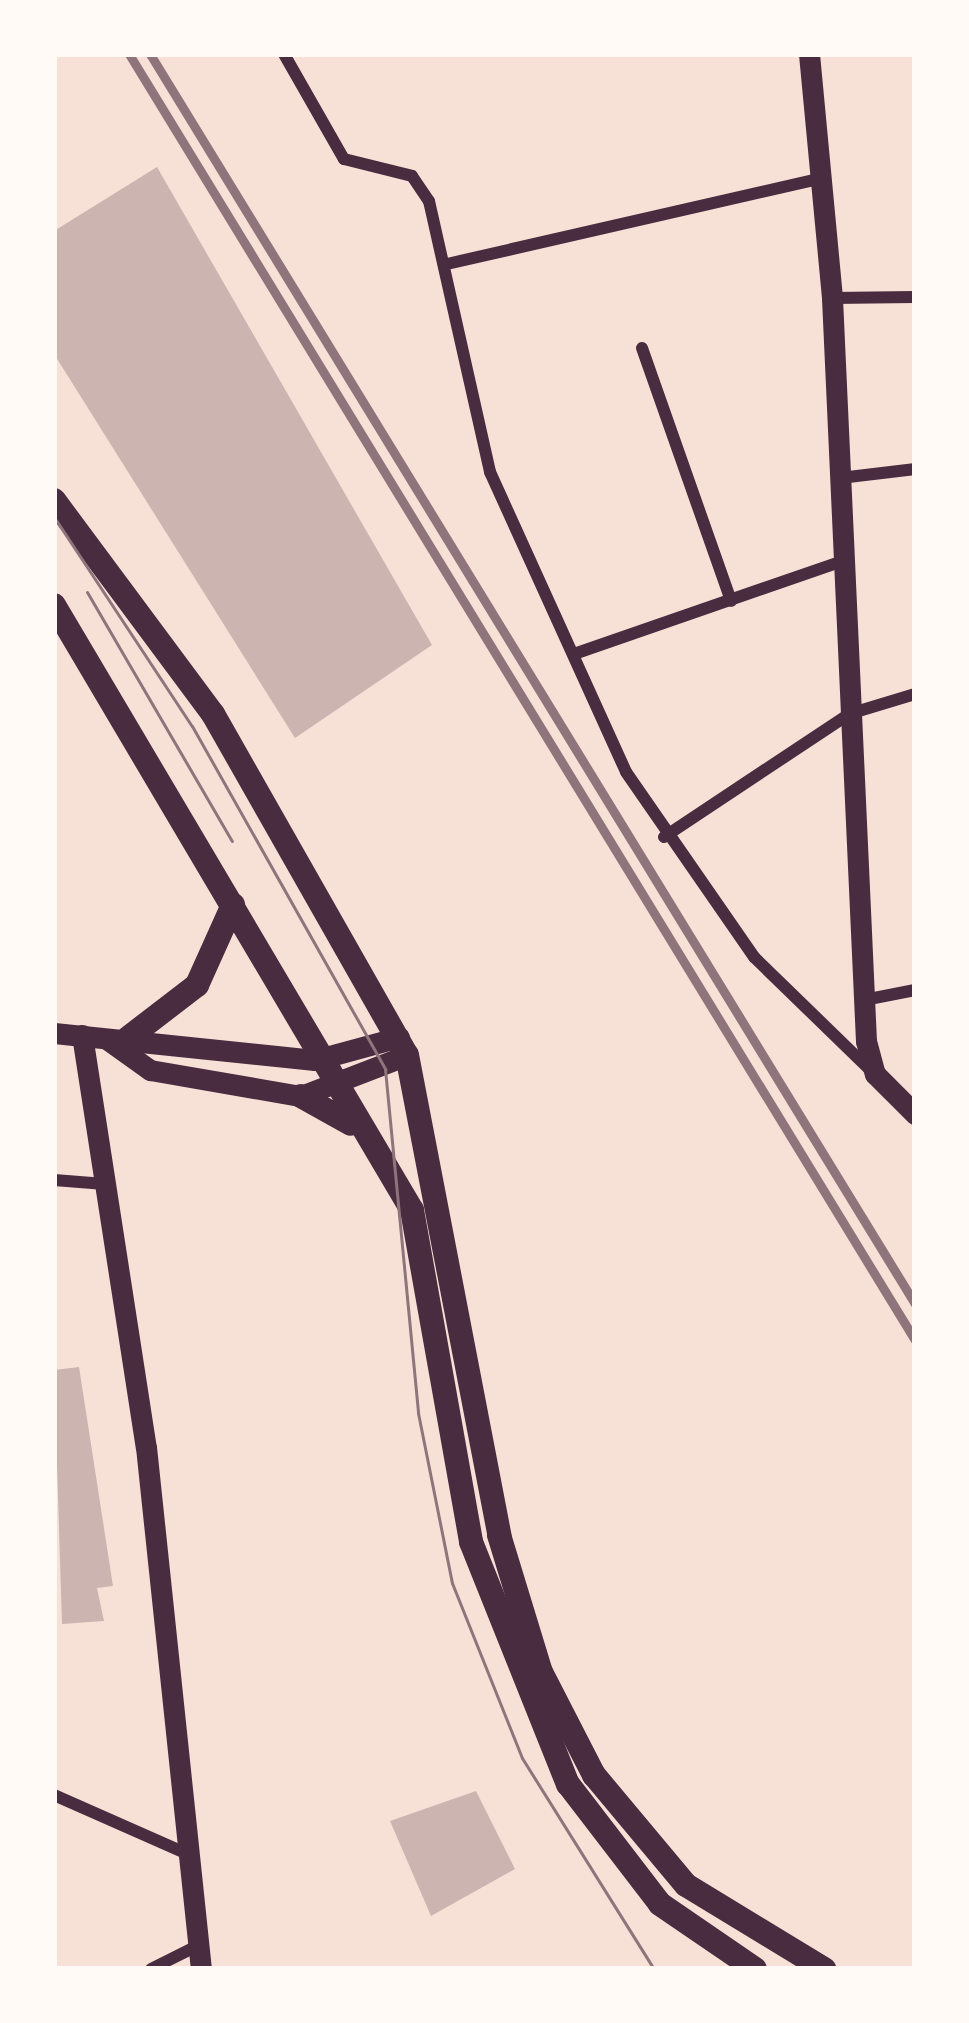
<!DOCTYPE html>
<style>
body{margin:0}
#map{position:relative;width:969px;height:2023px;overflow:hidden;background:#f7e1d7;font-family:Quicksand,sans-serif}
div>[style]{position:absolute}
.building>*{inset:0;background:#ccb4b1}
.minor>*{height:12px;margin:-6px;padding:0 6px;transform-origin:6px;border-radius:6px;background:#4a2c40}
.tertiary>*{height:21px;margin:-10.5px;padding:0 10.5px;transform-origin:10.5px;border-radius:10.5px;background:#4a2c40}
.primary>*{height:24px;margin:-12px;padding:0 12px;transform-origin:12px;border-radius:12px;background:#4a2c40}
.tram>*{height:3px;margin:-1.5px;padding:0 1.5px;transform-origin:1.5px;border-radius:1.5px;background:#8f747c}
.rail>*{height:9px;margin:-4.5px;padding:0 4.5px;transform-origin:4.5px;border-radius:4.5px;background:#8f747c}
span{translate:-50% -50%;white-space:nowrap;text-align:center;line-height:1.15;-webkit-text-stroke:12px #fffaf5;paint-order:stroke}
.frame{position:absolute;inset:0;border:57px solid #fffaf5;pointer-events:none}
</style>
<div id="map">
<div class="building">
<div style="clip-path:polygon(157px 167px,432px 645px,295px 738px,54px 354px,54px 231px)"></div>
<div style="clip-path:polygon(79px 1367px,113px 1586px,97px 1588px,104px 1621px,62px 1624px,54px 1370px)"></div>
<div style="clip-path:polygon(476px 1791px,515px 1869px,431px 1916px,390px 1821px)"></div>
</div>
<div class="minor">
<div style="left:284px;top:54px;width:121px;rotate:60.3deg"></div>
<div style="left:344px;top:159px;width:70px;rotate:14deg"></div>
<div style="left:412px;top:176px;width:30px;rotate:56deg"></div>
<div style="left:429px;top:201px;width:278px;rotate:77.3deg"></div>
<div style="left:490px;top:472px;width:329px;rotate:65.6deg"></div>
<div style="left:626px;top:772px;width:225px;rotate:55.3deg"></div>
<div style="left:754px;top:957px;width:161px;rotate:44.2deg"></div>
<div style="left:447px;top:264px;width:386px;rotate:-12.9deg"></div>
<div style="left:832px;top:298px;width:83px;rotate:-0.7deg"></div>
<div style="left:642px;top:348px;width:268px;rotate:70.6deg"></div>
<div style="left:840px;top:478px;width:76px;rotate:-6.8deg"></div>
<div style="left:574px;top:654px;width:284px;rotate:-19.1deg"></div>
<div style="left:664px;top:837px;width:222px;rotate:-33.6deg"></div>
<div style="left:849px;top:714px;width:69px;rotate:-16.9deg"></div>
<div style="left:864px;top:1000px;width:52px;rotate:-11.1deg"></div>
<div style="left:54px;top:1180px;width:51px;rotate:4.5deg"></div>
<div style="left:54px;top:1795px;width:146px;rotate:23.8deg"></div>
<div style="left:151px;top:1969px;width:54px;rotate:-26.6deg"></div>
</div>
<div class="tertiary">
<div style="left:809px;top:54px;width:245px;rotate:84.6deg"></div>
<div style="left:832px;top:298px;width:744px;rotate:87.38deg"></div>
<div style="left:866px;top:1041px;width:34px;rotate:75deg"></div>
<div style="left:875px;top:1074px;width:57px;rotate:45deg"></div>
<div style="left:54px;top:1033px;width:262px;rotate:5.9deg"></div>
<div style="left:315px;top:1060px;width:87px;rotate:-15.3deg"></div>
<div style="left:82px;top:1035px;width:417px;rotate:81.2deg"></div>
<div style="left:146px;top:1447px;width:525px;rotate:83.99deg"></div>
<div style="left:108px;top:1040px;width:52px;rotate:35.5deg"></div>
<div style="left:150px;top:1070px;width:153px;rotate:9.8deg"></div>
<div style="left:301px;top:1096px;width:114px;rotate:-21.1deg"></div>
</div>
<div class="primary">
<div style="left:54px;top:500px;width:267px;rotate:53.4deg"></div>
<div style="left:213px;top:714px;width:392px;rotate:60.4deg"></div>
<div style="left:407px;top:1055px;width:489px;rotate:79.1deg"></div>
<div style="left:499px;top:1535px;width:143px;rotate:73deg"></div>
<div style="left:541px;top:1672px;width:116px;rotate:62.8deg"></div>
<div style="left:594px;top:1775px;width:143px;rotate:50.1deg"></div>
<div style="left:686px;top:1885px;width:162px;rotate:31.3deg"></div>
<div style="left:54px;top:605px;width:703px;rotate:59.39deg"></div>
<div style="left:412px;top:1210px;width:337px;rotate:79.9deg"></div>
<div style="left:471px;top:1542px;width:261px;rotate:68.2deg"></div>
<div style="left:568px;top:1784px;width:151px;rotate:52.5deg"></div>
<div style="left:660px;top:1904px;width:115px;rotate:34.4deg"></div>
<div style="left:128px;top:1038px;width:87px;rotate:-37.5deg"></div>
<div style="left:197px;top:985px;width:88px;rotate:-65.8deg"></div>
<div style="left:301px;top:1096px;width:57px;rotate:29.2deg"></div>
</div>
<div class="tram">
<div style="left:54px;top:517px;width:250px;rotate:56.6deg"></div>
<div style="left:192px;top:726px;width:394px;rotate:60.6deg"></div>
<div style="left:385px;top:1069px;width:346px;rotate:84.5deg"></div>
<div style="left:418px;top:1413px;width:173px;rotate:78.7deg"></div>
<div style="left:452px;top:1583px;width:188px;rotate:68.2deg"></div>
<div style="left:522px;top:1758px;width:249px;rotate:58deg"></div>
<div style="left:87px;top:592px;width:288px;rotate:59.8deg"></div>
</div>
<div class="rail">
<div style="left:129px;top:54px;width:1507px;rotate:58.57deg"></div>
<div style="left:150px;top:54px;width:1466px;rotate:58.53deg"></div>
</div>
<div class="frame"></div>
</div>
